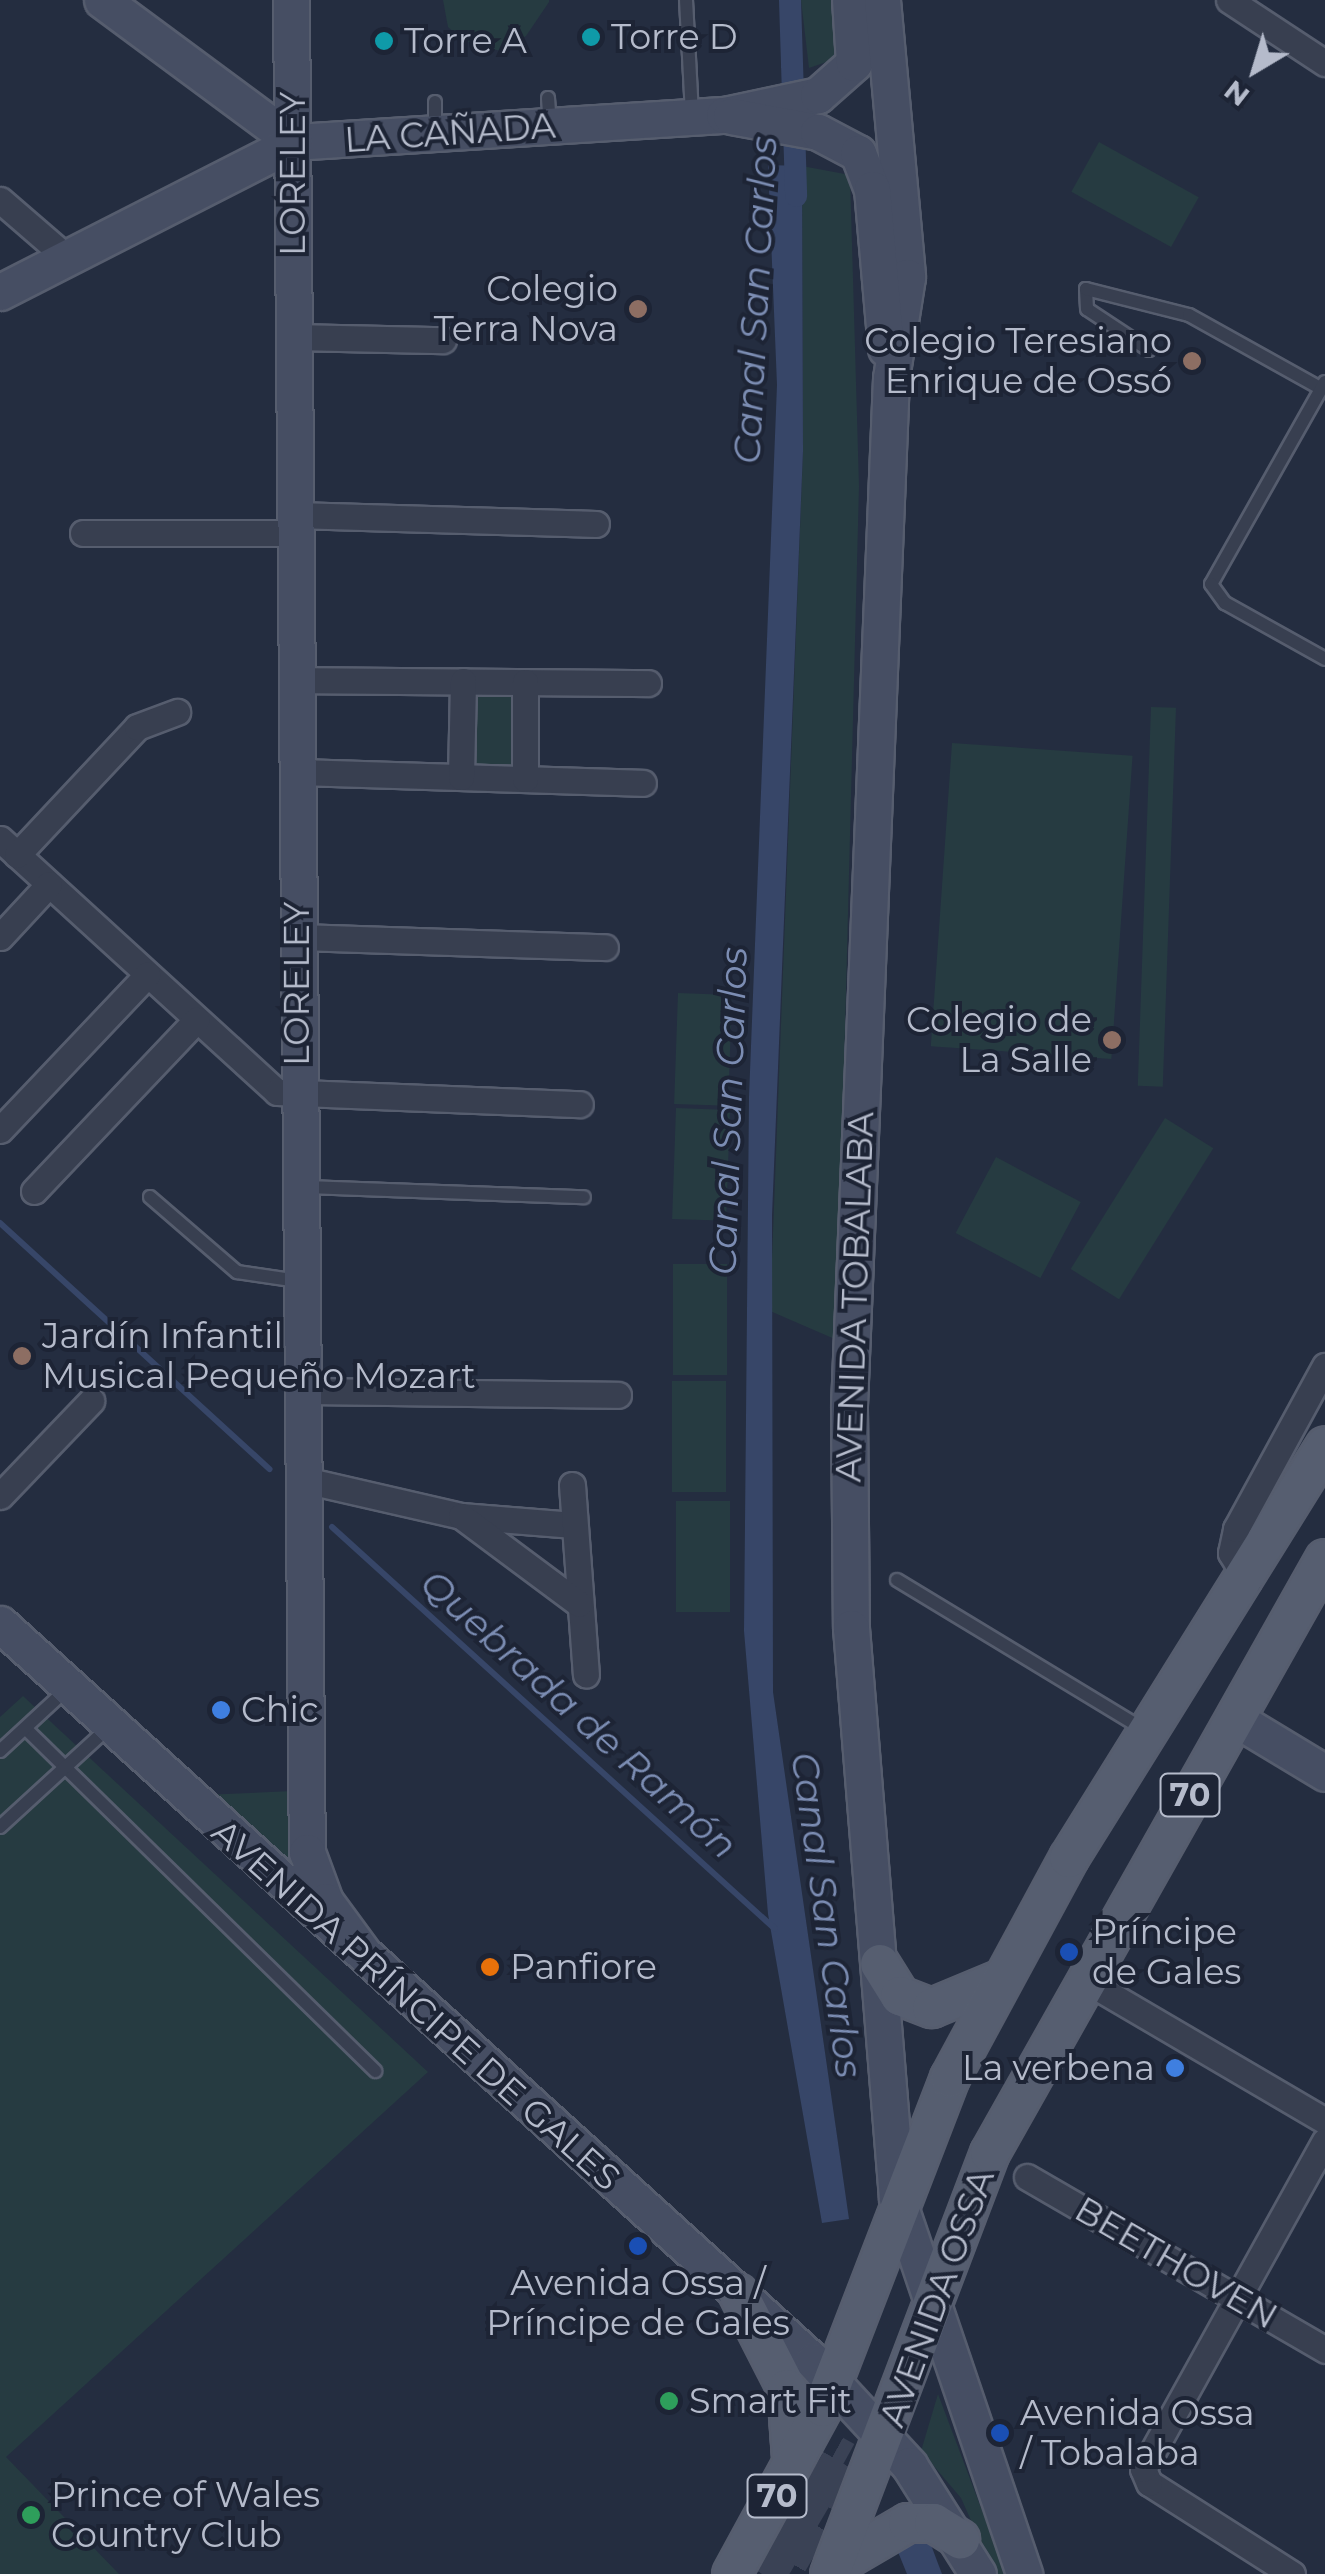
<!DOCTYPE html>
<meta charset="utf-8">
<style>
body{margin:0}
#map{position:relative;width:1325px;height:2574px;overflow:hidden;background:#242d40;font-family:Montserrat,sans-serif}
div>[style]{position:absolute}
.green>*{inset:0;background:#263b41;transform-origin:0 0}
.water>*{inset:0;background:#374668;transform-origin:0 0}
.stream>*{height:6px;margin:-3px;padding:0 3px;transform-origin:3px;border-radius:3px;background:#374668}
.canal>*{height:22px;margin:-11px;padding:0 11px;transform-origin:11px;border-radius:11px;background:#374668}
.highway-tunnel>*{height:45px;margin-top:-22.5px;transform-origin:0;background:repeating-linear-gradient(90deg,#3a4255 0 45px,transparent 0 67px)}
.roads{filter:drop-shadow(2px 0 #565d6e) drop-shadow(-2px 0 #565d6e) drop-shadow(0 2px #565d6e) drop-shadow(0 -2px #565d6e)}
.lane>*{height:12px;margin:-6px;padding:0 6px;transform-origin:6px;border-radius:6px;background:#383f50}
.street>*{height:25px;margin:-12.5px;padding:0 12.5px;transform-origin:12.5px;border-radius:12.5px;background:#383f50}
.secondary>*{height:35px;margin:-17.5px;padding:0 17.5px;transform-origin:17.5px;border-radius:17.5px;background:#464e63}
.primary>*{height:38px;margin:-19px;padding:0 19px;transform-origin:19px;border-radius:19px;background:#565e70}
.dots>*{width:28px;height:28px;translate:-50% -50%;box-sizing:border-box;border:5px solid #1d2435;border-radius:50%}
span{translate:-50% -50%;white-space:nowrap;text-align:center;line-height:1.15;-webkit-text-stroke:8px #1d2435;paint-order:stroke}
.shield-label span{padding:2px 8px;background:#1d2435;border:2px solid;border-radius:8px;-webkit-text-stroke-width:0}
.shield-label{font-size:32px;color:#b5bbcb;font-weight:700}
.poi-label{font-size:35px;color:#b5bbcb}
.left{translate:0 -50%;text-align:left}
.right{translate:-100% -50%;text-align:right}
.street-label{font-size:35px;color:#b5bbcb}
.water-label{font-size:38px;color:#7c8db3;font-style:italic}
.north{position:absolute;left:1205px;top:20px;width:100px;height:100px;-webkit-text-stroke:8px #1d2435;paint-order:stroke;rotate:218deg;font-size:28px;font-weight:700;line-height:40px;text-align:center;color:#b5bbcb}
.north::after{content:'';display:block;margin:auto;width:35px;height:45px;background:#b5bbcb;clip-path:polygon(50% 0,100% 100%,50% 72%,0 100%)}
</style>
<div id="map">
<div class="green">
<div style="clip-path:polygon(443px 0,549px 0,549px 2px,526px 36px,500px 51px,462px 40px,448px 27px)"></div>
<div style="clip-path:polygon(801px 0,833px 0,838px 58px,809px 68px)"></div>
<div style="left:1099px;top:142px;width:114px;height:57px;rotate:29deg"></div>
<div style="clip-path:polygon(802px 166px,850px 175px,859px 486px,837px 1340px,770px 1311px,803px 451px)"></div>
<div style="left:478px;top:689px;width:38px;height:76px;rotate:2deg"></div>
<div style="left:1151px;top:707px;width:25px;height:379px;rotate:2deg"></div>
<div style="left:952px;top:743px;width:181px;height:304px;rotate:4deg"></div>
<div style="left:678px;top:993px;width:54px;height:111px;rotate:2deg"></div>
<div style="left:676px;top:1108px;width:54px;height:111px;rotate:2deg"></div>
<div style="left:1165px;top:1118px;width:57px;height:178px;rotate:32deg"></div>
<div style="left:996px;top:1157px;width:96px;height:86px;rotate:28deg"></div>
<div style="left:673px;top:1264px;width:54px;height:111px"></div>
<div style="left:672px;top:1381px;width:54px;height:111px"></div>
<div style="left:676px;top:1501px;width:54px;height:111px"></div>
<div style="clip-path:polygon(23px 1696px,428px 2072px,6px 2457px,119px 2574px,0 2574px,0 1717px)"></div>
<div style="clip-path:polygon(293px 1791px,298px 1877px,202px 1795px)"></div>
<div style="clip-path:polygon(938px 2394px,1006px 2574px,995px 2574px,961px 2498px,921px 2451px)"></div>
</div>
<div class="water">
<div style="left:781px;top:0;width:20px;height:68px"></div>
<div style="clip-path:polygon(768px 165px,802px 166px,803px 451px,772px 1216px,773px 1692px,849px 2219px,822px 2223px,768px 1914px,744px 1631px,749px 1097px,777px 385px)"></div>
<div style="clip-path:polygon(928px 2537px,942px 2574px,907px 2574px,896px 2547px)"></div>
</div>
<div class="stream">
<div style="left:0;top:1223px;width:365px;rotate:42.4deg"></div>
<div style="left:332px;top:1527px;width:598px;rotate:42.22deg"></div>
</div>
<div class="canal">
<div style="left:790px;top:0;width:196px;rotate:88.2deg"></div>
</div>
<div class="highway-tunnel">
<div style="left:763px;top:2574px;width:136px;rotate:-59.5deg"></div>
<div style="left:832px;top:2457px;width:13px;rotate:29deg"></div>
<div style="left:843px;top:2463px;width:129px;rotate:120.7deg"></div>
</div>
<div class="roads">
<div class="lane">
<div style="left:686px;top:0;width:115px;rotate:87deg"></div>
<div style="left:548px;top:98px;width:26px;rotate:86deg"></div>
<div style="left:435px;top:129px;width:27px;rotate:-90deg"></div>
<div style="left:1149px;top:350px;width:74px;rotate:-146.5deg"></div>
<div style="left:1087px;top:309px;width:20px;rotate:-93deg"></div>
<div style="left:1086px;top:289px;width:106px;rotate:14.2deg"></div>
<div style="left:1189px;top:315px;width:150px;rotate:29.1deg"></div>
<div style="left:1325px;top:382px;width:232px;rotate:119.4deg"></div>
<div style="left:1211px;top:584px;width:24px;rotate:54deg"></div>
<div style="left:1225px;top:603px;width:115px;rotate:29.2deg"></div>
<div style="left:306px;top:1187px;width:278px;rotate:2.1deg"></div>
<div style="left:150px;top:1197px;width:115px;rotate:40.8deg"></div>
<div style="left:237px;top:1272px;width:62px;rotate:8.4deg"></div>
<div style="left:897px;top:1580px;width:291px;rotate:31.2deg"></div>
<div style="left:26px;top:1729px;width:489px;rotate:44.4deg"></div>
<div style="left:0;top:1751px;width:93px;rotate:-42.8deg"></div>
<div style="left:0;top:1827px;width:148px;rotate:-42.5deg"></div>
</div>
<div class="street">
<div style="left:1229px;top:0;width:115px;rotate:33.3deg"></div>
<div style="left:0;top:200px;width:87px;rotate:40.8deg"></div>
<div style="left:294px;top:337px;width:149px;rotate:1.2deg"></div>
<div style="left:295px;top:515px;width:301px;rotate:1.7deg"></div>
<div style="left:83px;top:533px;width:212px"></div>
<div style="left:296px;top:680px;width:352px;rotate:0.5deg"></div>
<div style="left:296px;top:772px;width:347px;rotate:1.8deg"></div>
<div style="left:461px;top:777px;width:96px;rotate:-88.8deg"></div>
<div style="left:525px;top:779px;width:97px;rotate:-90deg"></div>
<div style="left:0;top:839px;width:375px;rotate:42.4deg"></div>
<div style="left:277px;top:1092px;width:303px;rotate:2.3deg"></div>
<div style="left:17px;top:855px;width:175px;rotate:-46.8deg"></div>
<div style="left:137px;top:727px;width:43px;rotate:-20.6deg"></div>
<div style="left:0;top:937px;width:72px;rotate:-47.2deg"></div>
<div style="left:297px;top:937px;width:308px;rotate:1.9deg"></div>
<div style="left:0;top:1130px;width:214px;rotate:-46.5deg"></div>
<div style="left:34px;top:1191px;width:236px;rotate:-46.5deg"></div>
<div style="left:299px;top:1391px;width:319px;rotate:0.7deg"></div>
<div style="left:300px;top:1479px;width:165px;rotate:12.9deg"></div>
<div style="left:461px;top:1516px;width:113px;rotate:4.6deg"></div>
<div style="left:572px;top:1485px;width:190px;rotate:85.8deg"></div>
<div style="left:0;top:1496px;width:132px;rotate:-46.2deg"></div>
<div style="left:461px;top:1516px;width:147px;rotate:36.7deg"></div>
<div style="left:1248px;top:1581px;width:33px;rotate:-121deg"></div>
<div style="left:1231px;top:1553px;width:25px;rotate:-78deg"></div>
<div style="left:1236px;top:1529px;width:186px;rotate:-61.4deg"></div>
<div style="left:1085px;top:1980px;width:278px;rotate:30.4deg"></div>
<div style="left:1027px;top:2177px;width:345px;rotate:30.1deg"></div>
<div style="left:1292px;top:2574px;width:169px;rotate:-147.5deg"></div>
<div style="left:1149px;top:2483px;width:15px;rotate:-113deg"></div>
<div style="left:1143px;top:2469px;width:375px;rotate:-61deg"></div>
</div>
<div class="secondary">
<div style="left:102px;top:0;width:239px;rotate:36.5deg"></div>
<div style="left:294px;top:142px;width:431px;rotate:-3.6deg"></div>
<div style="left:724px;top:115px;width:96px;rotate:-12deg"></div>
<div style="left:818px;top:95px;width:48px;rotate:-41.6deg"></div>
<div style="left:854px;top:63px;width:63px;rotate:-93.6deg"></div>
<div style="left:291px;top:0;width:1852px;rotate:89.51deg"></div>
<div style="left:307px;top:1852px;width:52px;rotate:69.8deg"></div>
<div style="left:325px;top:1901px;width:64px;rotate:53.8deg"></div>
<div style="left:882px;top:0;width:278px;rotate:84.8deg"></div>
<div style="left:907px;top:277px;width:102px;rotate:99deg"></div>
<div style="left:891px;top:378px;width:1030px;rotate:92.34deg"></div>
<div style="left:849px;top:1407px;width:221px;rotate:89.5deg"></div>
<div style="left:851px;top:1628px;width:572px;rotate:85.39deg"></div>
<div style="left:897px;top:2198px;width:397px;rotate:71.3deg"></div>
<div style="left:731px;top:116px;width:88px;rotate:10.4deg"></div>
<div style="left:818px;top:132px;width:45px;rotate:27.7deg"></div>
<div style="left:858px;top:153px;width:39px;rotate:69deg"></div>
<div style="left:872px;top:189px;width:160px;rotate:85deg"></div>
<div style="left:0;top:292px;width:330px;rotate:-27deg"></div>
<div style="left:0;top:1624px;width:1097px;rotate:42.19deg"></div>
<div style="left:813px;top:2361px;width:142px;rotate:47.3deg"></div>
<div style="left:909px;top:2465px;width:129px;rotate:57.7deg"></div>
<div style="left:1234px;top:1718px;width:106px;rotate:31.1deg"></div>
</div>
<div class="primary">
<div style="left:880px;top:1964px;width:38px;rotate:58deg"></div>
<div style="left:900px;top:1996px;width:34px;rotate:21deg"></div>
<div style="left:932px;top:2008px;width:76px;rotate:-22.5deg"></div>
<div style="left:738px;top:2293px;width:108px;rotate:63deg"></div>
<div style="left:787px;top:2389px;width:69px;rotate:85.9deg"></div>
<div style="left:836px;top:2565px;width:83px;rotate:-30.3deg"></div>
<div style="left:908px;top:2523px;width:26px"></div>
<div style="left:934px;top:2523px;width:31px;rotate:32deg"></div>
<div style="left:732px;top:2574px;width:190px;rotate:-61.4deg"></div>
<div style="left:823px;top:2407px;width:353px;rotate:-68.9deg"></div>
<div style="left:950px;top:2078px;width:250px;rotate:-61.6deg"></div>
<div style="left:1069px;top:1858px;width:485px;rotate:-58.1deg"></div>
<div style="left:830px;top:2574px;width:450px;rotate:-69.2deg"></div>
<div style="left:990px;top:2153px;width:682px;rotate:-60.58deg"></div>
</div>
</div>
<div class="dots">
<div style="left:591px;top:37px;background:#0f9aa8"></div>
<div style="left:384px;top:41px;background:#0f9aa8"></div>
<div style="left:638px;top:309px;background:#8d6e63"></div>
<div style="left:1192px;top:361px;background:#8d6e63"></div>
<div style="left:1112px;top:1040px;background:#8d6e63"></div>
<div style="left:22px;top:1356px;background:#8d6e63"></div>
<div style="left:221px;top:1710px;background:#3f7fe0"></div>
<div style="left:1069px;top:1952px;background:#1a4fb4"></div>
<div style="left:490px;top:1967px;background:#e8710a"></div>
<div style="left:1175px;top:2068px;background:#3f7fe0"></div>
<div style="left:638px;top:2246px;background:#1a4fb4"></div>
<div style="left:669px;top:2401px;background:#2e9e5b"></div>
<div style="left:1000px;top:2433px;background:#1a4fb4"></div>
<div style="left:31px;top:2515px;background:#2e9e5b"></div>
</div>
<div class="shield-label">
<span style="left:1190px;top:1795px">70</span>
<span style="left:777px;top:2496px">70</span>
</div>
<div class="poi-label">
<span class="left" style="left:611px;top:37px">Torre D</span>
<span class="left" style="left:404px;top:41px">Torre A</span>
<span class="right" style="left:618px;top:309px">Colegio<br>Terra Nova</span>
<span class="right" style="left:1172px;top:361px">Colegio Teresiano<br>Enrique de Ossó</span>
<span class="right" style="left:1092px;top:1040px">Colegio de<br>La Salle</span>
<span class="left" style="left:42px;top:1356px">Jardín Infantil<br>Musical Pequeño Mozart</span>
<span class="left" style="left:241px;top:1710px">Chic</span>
<span class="left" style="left:1092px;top:1952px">Príncipe<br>de Gales</span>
<span class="left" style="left:510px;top:1967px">Panfiore</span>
<span class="right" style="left:1155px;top:2068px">La verbena</span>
<span style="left:638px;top:2303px">Avenida Ossa /<br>Príncipe de Gales</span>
<span class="left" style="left:689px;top:2401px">Smart Fit</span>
<span class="left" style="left:1020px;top:2433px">Avenida Ossa<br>/ Tobalaba</span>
<span class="left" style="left:51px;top:2515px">Prince of Wales<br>Country Club</span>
</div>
<div class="street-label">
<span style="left:450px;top:133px;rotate:-4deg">LA CAÑADA</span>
<span style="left:293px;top:174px;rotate:-90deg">LORELEY</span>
<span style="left:297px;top:984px;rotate:-90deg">LORELEY</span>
<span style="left:855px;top:1297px;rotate:-88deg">AVENIDA TOBALABA</span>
<span style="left:416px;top:2005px;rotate:42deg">AVENIDA PRÍNCIPE DE GALES</span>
<span style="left:1176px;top:2263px;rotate:30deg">BEETHOVEN</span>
<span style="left:937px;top:2298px;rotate:-70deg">AVENIDA OSSA</span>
</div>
<div class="water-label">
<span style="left:755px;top:300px;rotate:-87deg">Canal San Carlos</span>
<span style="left:728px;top:1111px;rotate:-88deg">Canal San Carlos</span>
<span style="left:579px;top:1714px;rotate:42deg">Quebrada de Ramón</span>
<span style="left:827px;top:1915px;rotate:82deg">Canal San Carlos</span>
</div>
<div class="north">N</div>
</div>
